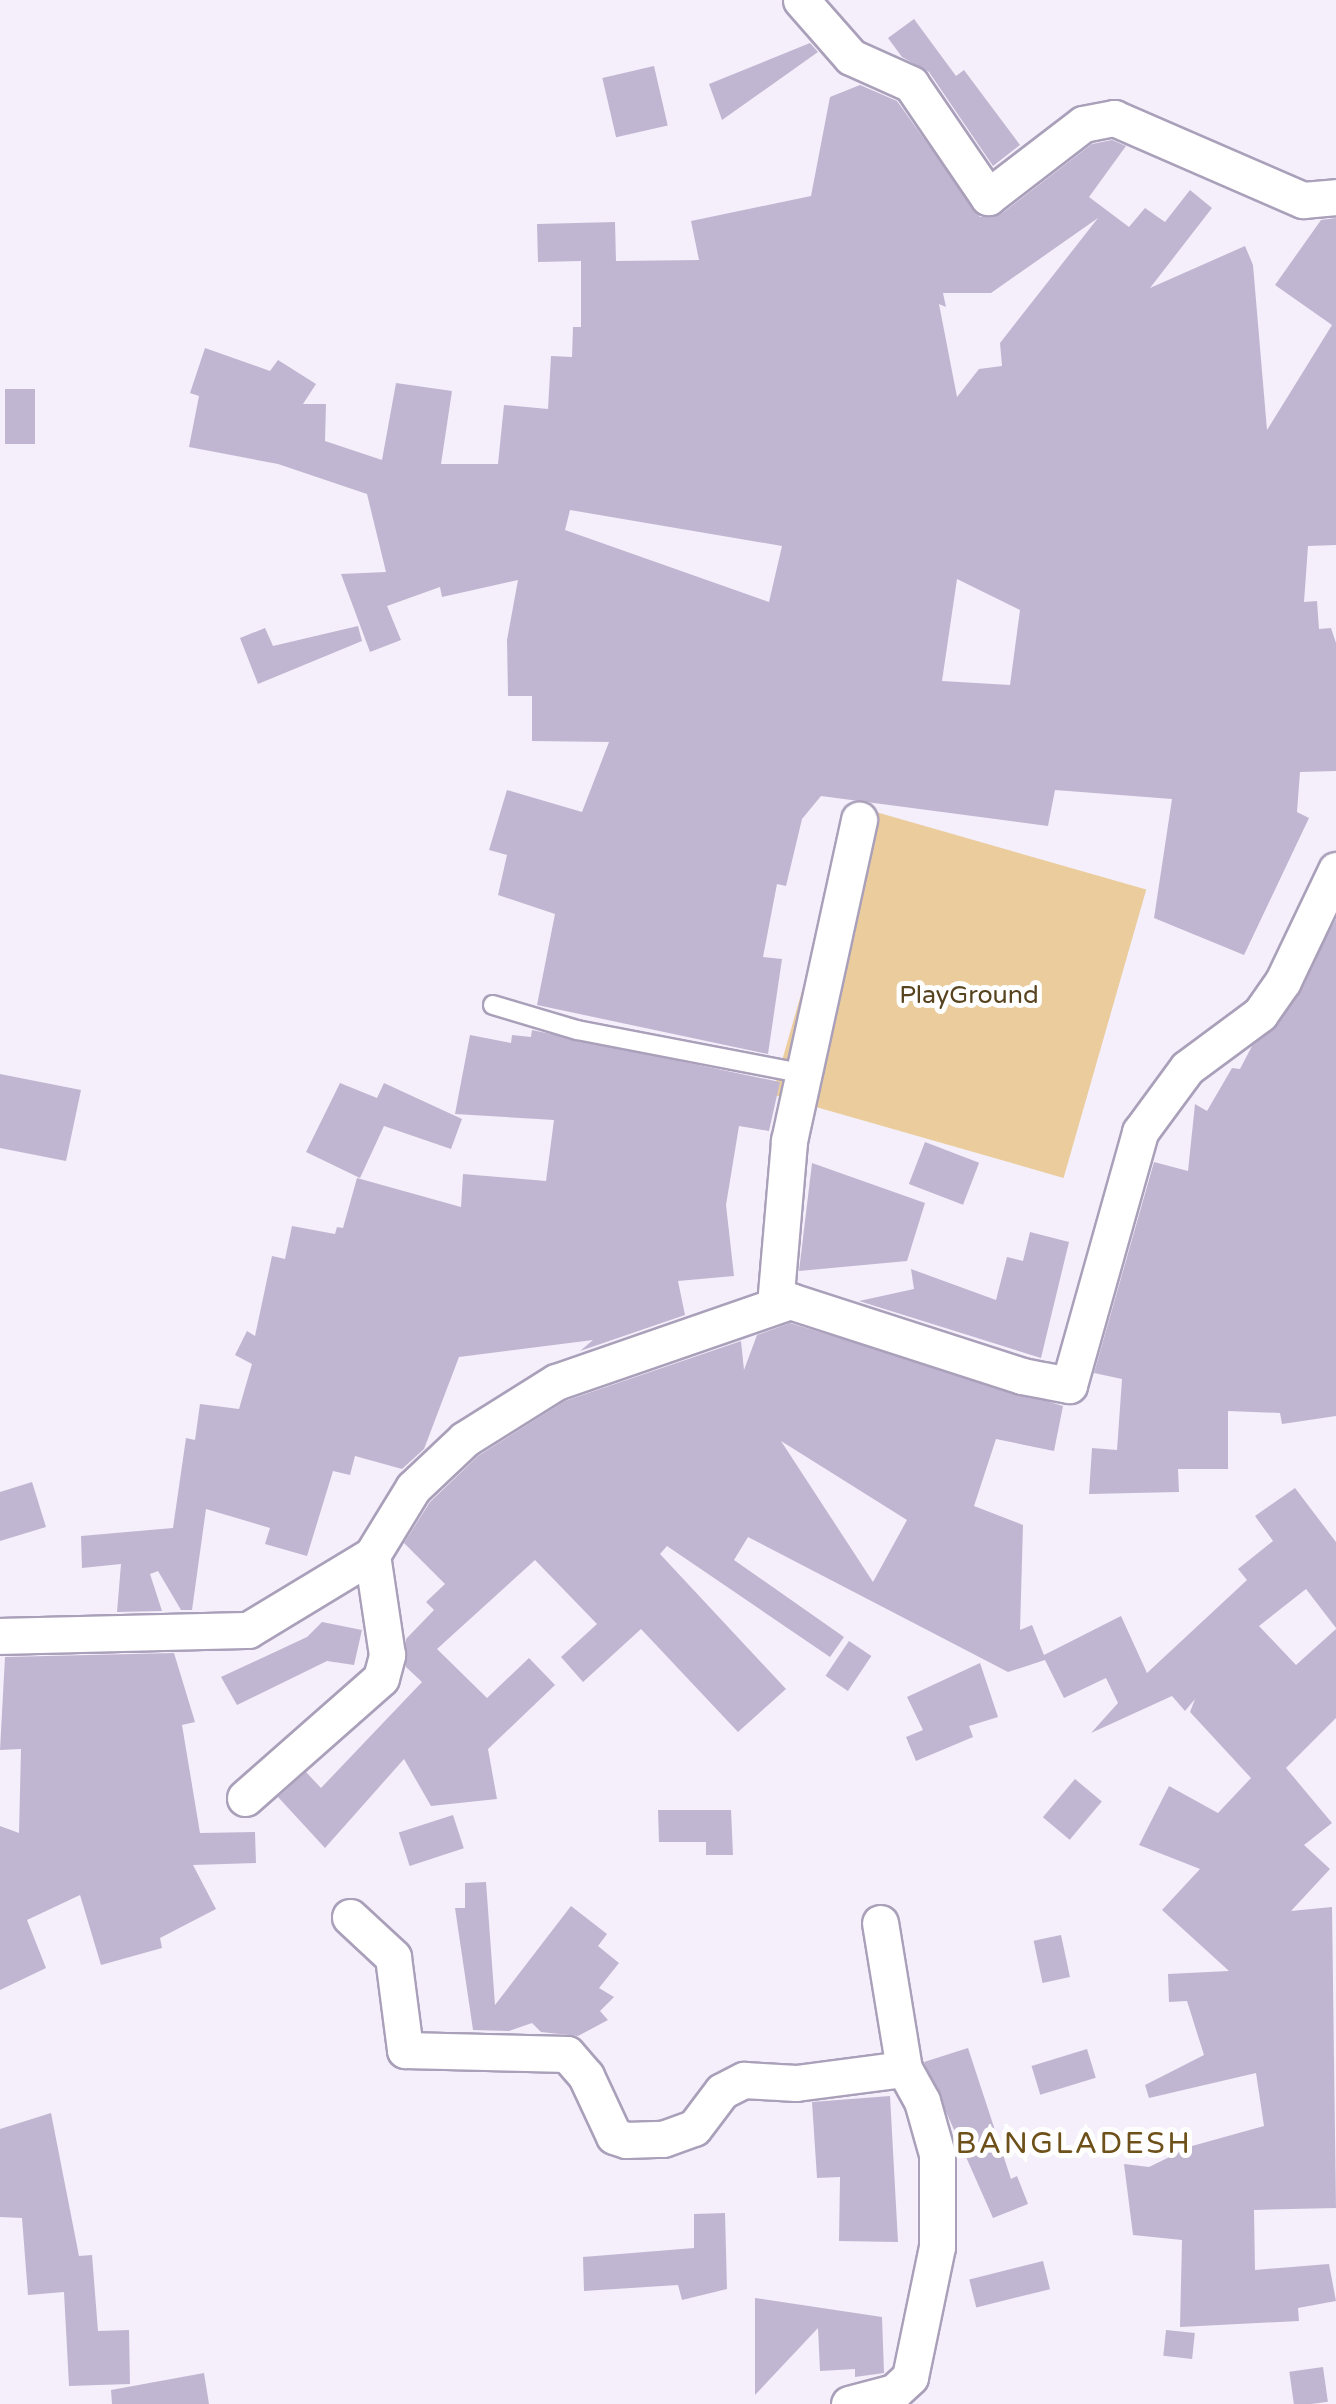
<!DOCTYPE html>
<style>
body{margin:0}
#map{position:relative;width:1336px;height:2404px;overflow:hidden;background:#f4effb;font-family:"Varela Round",sans-serif}
div>[style]{position:absolute}
.green>*{inset:0;background:#ebcd9d;transform-origin:0 0}
.building>*{inset:0;background:#c1b6d1;transform-origin:0 0}
.roads{filter:drop-shadow(2px 0 #aaa0ba) drop-shadow(-2px 0 #aaa0ba) drop-shadow(0 2px #aaa0ba) drop-shadow(0 -2px #aaa0ba)}
.lane>*{height:18px;margin:-9px;padding:0 9px;transform-origin:9px;border-radius:9px;background:#fff}
.street>*{height:35px;margin:-17.5px;padding:0 17.5px;transform-origin:17.5px;border-radius:17.5px;background:#fff}
span{translate:-50% -50%;white-space:nowrap;text-align:center;line-height:1.15;-webkit-text-stroke:10px #fff;paint-order:stroke}
.park-label{font-size:25px;color:#58431f}
.quarter-label{font-size:30px;color:#6d501a;letter-spacing:2.5px}
</style>
<div id="map">
<div class="green">
<div style="left:855px;top:806px;width:303px;height:300px;rotate:16deg"></div>
</div>
<div class="building">
<div style="clip-path:polygon(914px 19px,956px 76px,964px 70px,1020px 145px,993px 166px,929px 72px,902px 57px,888px 38px)"></div>
<div style="clip-path:polygon(810px 43px,818px 52px,722px 120px,709px 84px)"></div>
<div style="left:654px;top:66px;width:61px;height:53px;rotate:77deg"></div>
<div style="clip-path:polygon(evenodd,860px 85px,897px 101px,980px 217px,1001px 214px,1092px 144px,1112px 140px,1126px 146px,1089px 197px,1129px 227px,1145px 208px,1165px 222px,1190px 190px,1212px 208px,1150px 288px,1245px 246px,1253px 265px,1267px 430px,1332px 325px,1275px 285px,1321px 220px,1336px 218px,1336px 545px,1308px 546px,1304px 602px,1317px 601px,1319px 629px,1331px 628px,1336px 643px,1336px 771px,1300px 772px,1297px 812px,1309px 818px,1244px 955px,1154px 918px,1172px 799px,1055px 790px,1048px 826px,821px 796px,802px 819px,786px 886px,777px 884px,763px 957px,782px 959px,768px 1054px,537px 1005px,555px 914px,498px 895px,507px 855px,489px 850px,507px 790px,582px 812px,609px 742px,532px 741px,532px 696px,508px 696px,507px 640px,518px 580px,442px 597px,440px 587px,387px 606px,401px 640px,370px 652px,341px 574px,386px 572px,367px 494px,278px 464px,189px 447px,199px 396px,190px 393px,205px 348px,270px 371px,278px 360px,316px 384px,303px 404px,326px 404px,325px 441px,382px 460px,396px 383px,452px 391px,441px 464px,498px 464px,504px 405px,548px 409px,551px 356px,572px 357px,573px 327px,581px 327px,581px 261px,538px 262px,537px 224px,615px 222px,616px 261px,699px 260px,691px 221px,811px 196px,830px 97px,860px 85px,1098px 218px,1000px 343px,1002px 366px,979px 369px,957px 397px,939px 304px,946px 307px,943px 293px,991px 293px,1098px 218px,860px 85px,570px 510px,782px 546px,769px 602px,565px 530px,570px 510px,860px 85px,957px 579px,1020px 610px,1010px 685px,942px 681px,957px 579px)"></div>
<div style="left:5px;top:389px;width:30px;height:55px"></div>
<div style="clip-path:polygon(358px 626px,362px 641px,258px 684px,240px 638px,265px 628px,273px 646px)"></div>
<div style="clip-path:polygon(1336px 919px,1336px 1416px,1282px 1424px,1280px 1413px,1228px 1411px,1228px 1469px,1178px 1469px,1179px 1492px,1089px 1494px,1092px 1448px,1117px 1450px,1122px 1379px,1094px 1373px,1154px 1162px,1188px 1171px,1195px 1104px,1207px 1111px,1232px 1068px,1240px 1069px,1252px 1046px,1277px 1026px)"></div>
<div style="clip-path:polygon(532px 1030px,780px 1082px,769px 1131px,739px 1126px,726px 1205px,734px 1276px,678px 1281px,685px 1315px,580px 1351px,593px 1340px,459px 1357px,424px 1449px,402px 1469px,355px 1456px,350px 1475px,333px 1471px,307px 1556px,265px 1544px,270px 1528px,206px 1509px,192px 1610px,181px 1610px,158px 1571px,150px 1574px,162px 1611px,117px 1612px,121px 1564px,82px 1568px,81px 1536px,173px 1528px,186px 1438px,195px 1440px,200px 1404px,239px 1409px,252px 1364px,235px 1355px,247px 1331px,255px 1336px,272px 1256px,285px 1259px,292px 1226px,335px 1234px,337px 1227px,343px 1228px,357px 1178px,461px 1207px,463px 1174px,546px 1181px,554px 1120px,455px 1114px,470px 1035px,511px 1043px,512px 1035px,531px 1037px)"></div>
<div style="clip-path:polygon(0 1074px,81px 1090px,66px 1161px,0 1148px)"></div>
<div style="clip-path:polygon(340px 1083px,377px 1098px,384px 1083px,462px 1119px,451px 1149px,384px 1126px,360px 1178px,306px 1152px)"></div>
<div style="left:925px;top:1142px;width:58px;height:45px;rotate:21deg"></div>
<div style="clip-path:polygon(812px 1163px,925px 1203px,907px 1261px,799px 1271px)"></div>
<div style="clip-path:polygon(1030px 1232px,1069px 1242px,1041px 1358px,859px 1301px,914px 1289px,911px 1269px,996px 1300px,1007px 1257px,1023px 1261px)"></div>
<div style="clip-path:polygon(evenodd,790px 1323px,1063px 1406px,1054px 1451px,996px 1439px,974px 1506px,1023px 1525px,1020px 1630px,1032px 1625px,1044px 1655px,1121px 1616px,1147px 1673px,1247px 1580px,1238px 1569px,1273px 1541px,1255px 1516px,1295px 1488px,1336px 1542px,1336px 1628px,1306px 1589px,1259px 1626px,1296px 1665px,1336px 1629px,1336px 1718px,1286px 1768px,1332px 1823px,1304px 1845px,1330px 1869px,1291px 1911px,1332px 1907px,1336px 2208px,1254px 2210px,1255px 2270px,1329px 2264px,1336px 2301px,1298px 2308px,1299px 2321px,1180px 2327px,1182px 2240px,1133px 2235px,1124px 2164px,1149px 2167px,1192px 2146px,1264px 2126px,1256px 2073px,1149px 2098px,1145px 2085px,1204px 2055px,1187px 2001px,1169px 2002px,1168px 1974px,1229px 1971px,1162px 1910px,1200px 1869px,1139px 1845px,1169px 1786px,1218px 1813px,1251px 1778px,1190px 1712px,1195px 1699px,1185px 1711px,1172px 1696px,1091px 1733px,1118px 1703px,1106px 1678px,1064px 1698px,1045px 1660px,1008px 1672px,748px 1537px,734px 1560px,844px 1637px,830px 1657px,667px 1546px,660px 1554px,786px 1689px,738px 1732px,641px 1629px,583px 1682px,561px 1657px,597px 1624px,535px 1560px,437px 1649px,487px 1698px,529px 1658px,555px 1685px,488px 1749px,497px 1799px,431px 1806px,404px 1759px,325px 1848px,278px 1797px,306px 1772px,321px 1788px,422px 1682px,406px 1667px,406px 1639px,434px 1610px,426px 1602px,445px 1584px,404px 1543px,430px 1502px,478px 1456px,565px 1401px,741px 1341px,744px 1370px,757px 1335px,790px 1323px,781px 1441px,907px 1520px,873px 1582px,781px 1441px)"></div>
<div style="clip-path:polygon(32px 1482px,46px 1527px,0 1541px,0 1492px)"></div>
<div style="clip-path:polygon(322px 1622px,362px 1630px,354px 1665px,327px 1661px,237px 1705px,221px 1677px,307px 1637px)"></div>
<div style="left:849px;top:1641px;width:27px;height:42px;rotate:34deg"></div>
<div style="clip-path:polygon(174px 1653px,195px 1722px,182px 1725px,200px 1833px,255px 1832px,256px 1863px,193px 1865px,216px 1909px,160px 1938px,162px 1948px,101px 1965px,80px 1895px,27px 1920px,46px 1968px,0 1990px,0 1826px,19px 1833px,21px 1749px,0 1750px,5px 1657px)"></div>
<div style="clip-path:polygon(980px 1663px,998px 1717px,969px 1726px,973px 1737px,916px 1761px,906px 1737px,923px 1730px,907px 1697px)"></div>
<div style="left:1075px;top:1779px;width:35px;height:50px;rotate:40deg"></div>
<div style="clip-path:polygon(658px 1810px,731px 1810px,733px 1855px,706px 1855px,706px 1842px,659px 1842px)"></div>
<div style="left:453px;top:1815px;width:35px;height:57px;rotate:72deg"></div>
<div style="clip-path:polygon(486px 1882px,495px 2005px,571px 1906px,607px 1934px,598px 1946px,619px 1963px,599px 1988px,614px 1997px,600px 2011px,608px 2020px,578px 2036px,541px 2032px,532px 2023px,509px 2031px,473px 2030px,455px 1908px,465px 1908px,465px 1883px)"></div>
<div style="left:1061px;top:1935px;width:43px;height:28px;rotate:78deg"></div>
<div style="clip-path:polygon(968px 2048px,1011px 2179px,1017px 2176px,1028px 2204px,993px 2218px,924px 2062px)"></div>
<div style="left:1087px;top:2049px;width:30px;height:58px;rotate:73deg"></div>
<div style="clip-path:polygon(890px 2096px,898px 2242px,839px 2241px,840px 2177px,817px 2178px,812px 2102px)"></div>
<div style="clip-path:polygon(51px 2113px,79px 2256px,92px 2255px,98px 2331px,129px 2330px,130px 2384px,69px 2386px,64px 2292px,28px 2295px,22px 2218px,0 2217px,0 2129px)"></div>
<div style="clip-path:polygon(725px 2213px,727px 2289px,682px 2300px,678px 2285px,584px 2291px,583px 2257px,694px 2248px,694px 2214px)"></div>
<div style="left:1043px;top:2261px;width:29px;height:76px;rotate:76deg"></div>
<div style="clip-path:polygon(755px 2298px,882px 2317px,884px 2373px,855px 2377px,855px 2369px,820px 2371px,818px 2328px,755px 2395px)"></div>
<div style="left:1166px;top:2330px;width:29px;height:26px;rotate:6deg"></div>
<div style="left:1323px;top:2367px;width:35px;height:34px;rotate:82deg"></div>
<div style="clip-path:polygon(204px 2373px,209px 2404px,112px 2404px,111px 2390px)"></div>
</div>
<div class="roads">
<div class="lane">
<div style="left:493px;top:1005px;width:88px;rotate:16.6deg"></div>
<div style="left:577px;top:1030px;width:232px;rotate:10.9deg"></div>
</div>
<div class="street">
<div style="left:801px;top:0;width:76px;rotate:48.7deg"></div>
<div style="left:851px;top:57px;width:66px;rotate:24.2deg"></div>
<div style="left:911px;top:84px;width:137px;rotate:55.7deg"></div>
<div style="left:988px;top:197px;width:120px;rotate:-37.5deg"></div>
<div style="left:1083px;top:124px;width:32px;rotate:-11deg"></div>
<div style="left:1114px;top:118px;width:206px;rotate:23.5deg"></div>
<div style="left:1303px;top:200px;width:33px;rotate:-5deg"></div>
<div style="left:775px;top:1305px;width:165px;rotate:-85.1deg"></div>
<div style="left:789px;top:1141px;width:329px;rotate:-77.7deg"></div>
<div style="left:0;top:1636px;width:248px;rotate:-1.4deg"></div>
<div style="left:248px;top:1630px;width:145px;rotate:-31.2deg"></div>
<div style="left:245px;top:1798px;width:181px;rotate:-41.4deg"></div>
<div style="left:381px;top:1678px;width:24px;rotate:-75deg"></div>
<div style="left:387px;top:1655px;width:101px;rotate:-98.5deg"></div>
<div style="left:372px;top:1555px;width:79px;rotate:-58.5deg"></div>
<div style="left:413px;top:1488px;width:71px;rotate:-43.3deg"></div>
<div style="left:465px;top:1439px;width:107px;rotate:-32.1deg"></div>
<div style="left:556px;top:1382px;width:248px;rotate:-19.1deg"></div>
<div style="left:790px;top:1301px;width:244px;rotate:17.9deg"></div>
<div style="left:1022px;top:1376px;width:48px;rotate:10.8deg"></div>
<div style="left:1069px;top:1385px;width:263px;rotate:-74.3deg"></div>
<div style="left:1140px;top:1132px;width:79px;rotate:-53.7deg"></div>
<div style="left:1187px;top:1068px;width:91px;rotate:-36.5deg"></div>
<div style="left:1260px;top:1014px;width:40px;rotate:-55.1deg"></div>
<div style="left:1283px;top:981px;width:123px;rotate:-64.5deg"></div>
<div style="left:350px;top:1917px;width:59px;rotate:42.9deg"></div>
<div style="left:393px;top:1957px;width:94px;rotate:82.6deg"></div>
<div style="left:405px;top:2050px;width:162px;rotate:1.4deg"></div>
<div style="left:567px;top:2054px;width:29px;rotate:49deg"></div>
<div style="left:586px;top:2076px;width:66px;rotate:65deg"></div>
<div style="left:614px;top:2136px;width:13px;rotate:18deg"></div>
<div style="left:626px;top:2140px;width:37px;rotate:-2deg"></div>
<div style="left:663px;top:2139px;width:33px;rotate:-20deg"></div>
<div style="left:694px;top:2128px;width:46px;rotate:-52.9deg"></div>
<div style="left:722px;top:2091px;width:25px;rotate:-27deg"></div>
<div style="left:744px;top:2080px;width:52px;rotate:3.3deg"></div>
<div style="left:796px;top:2083px;width:109px;rotate:-7.4deg"></div>
<div style="left:849px;top:2404px;width:47px;rotate:-14.9deg"></div>
<div style="left:894px;top:2392px;width:22px;rotate:-43deg"></div>
<div style="left:910px;top:2377px;width:133px;rotate:-78.3deg"></div>
<div style="left:937px;top:2247px;width:93px;rotate:-90deg"></div>
<div style="left:937px;top:2154px;width:55px;rotate:-105.8deg"></div>
<div style="left:922px;top:2101px;width:37px;rotate:-119deg"></div>
<div style="left:904px;top:2069px;width:148px;rotate:-99.3deg"></div>
</div>
</div>
<div class="park-label">
<span style="left:969px;top:995px">PlayGround</span>
</div>
<div class="quarter-label">
<span style="left:1074px;top:2144px">BANGLADESH</span>
</div>
</div>
